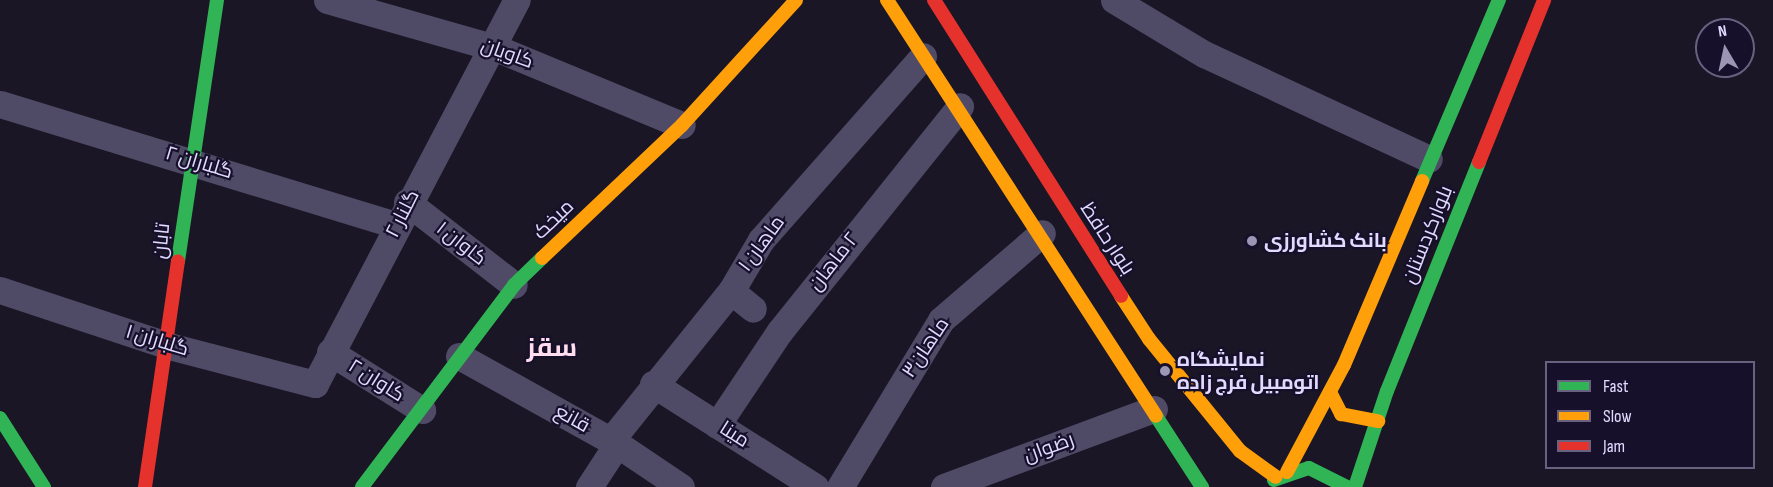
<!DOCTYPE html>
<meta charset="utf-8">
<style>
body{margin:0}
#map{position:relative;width:1773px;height:487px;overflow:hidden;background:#1a1625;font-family:"Sofia Sans Condensed",Cairo,sans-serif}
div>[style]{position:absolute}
.street>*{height:27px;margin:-13.5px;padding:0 13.5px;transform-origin:13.5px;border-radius:13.5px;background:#4f4b66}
.fast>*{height:14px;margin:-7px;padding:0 7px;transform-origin:7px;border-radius:7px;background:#30b455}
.slow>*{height:14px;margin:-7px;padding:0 7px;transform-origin:7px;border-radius:7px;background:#ff9f0a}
.jam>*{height:14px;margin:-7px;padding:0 7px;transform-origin:7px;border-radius:7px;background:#e5322d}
.dots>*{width:16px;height:16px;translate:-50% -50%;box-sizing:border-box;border:3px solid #17102b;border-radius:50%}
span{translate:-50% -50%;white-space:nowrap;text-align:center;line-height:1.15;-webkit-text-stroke:4.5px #17102b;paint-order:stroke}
.street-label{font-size:20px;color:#e2daff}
.poi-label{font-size:20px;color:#e2daff;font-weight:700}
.left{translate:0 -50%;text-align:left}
.district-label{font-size:26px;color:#ffdcee;font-weight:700}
.legend{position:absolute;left:1545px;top:361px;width:210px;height:108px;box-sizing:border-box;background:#17102b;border:2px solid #686180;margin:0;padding:8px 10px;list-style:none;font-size:18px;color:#e2daff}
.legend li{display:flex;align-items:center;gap:12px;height:30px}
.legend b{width:30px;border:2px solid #686180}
.north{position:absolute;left:1695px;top:18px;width:60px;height:60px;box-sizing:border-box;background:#17102b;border:2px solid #686180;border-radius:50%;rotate:351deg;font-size:16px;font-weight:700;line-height:24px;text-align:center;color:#e2daff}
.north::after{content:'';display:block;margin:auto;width:21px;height:27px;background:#9c95b3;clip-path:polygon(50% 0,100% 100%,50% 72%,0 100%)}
</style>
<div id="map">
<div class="street">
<div style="left:327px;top:0;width:176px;rotate:15.9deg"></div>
<div style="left:496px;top:48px;width:201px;rotate:22.5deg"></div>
<div style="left:1114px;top:0;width:105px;rotate:31deg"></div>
<div style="left:1204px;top:54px;width:248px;rotate:25deg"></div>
<div style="left:0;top:104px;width:416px;rotate:17deg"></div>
<div style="left:407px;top:202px;width:135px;rotate:37.8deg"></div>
<div style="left:0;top:290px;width:178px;rotate:18.3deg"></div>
<div style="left:169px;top:346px;width:151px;rotate:14.6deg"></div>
<div style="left:315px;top:384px;width:434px;rotate:-62.3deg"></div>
<div style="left:731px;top:291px;width:28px;rotate:39deg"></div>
<div style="left:330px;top:352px;width:109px;rotate:32.2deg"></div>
<div style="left:459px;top:356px;width:181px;rotate:29.1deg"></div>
<div style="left:617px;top:444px;width:77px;rotate:33.9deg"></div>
<div style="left:653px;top:384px;width:192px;rotate:32.4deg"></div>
<div style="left:717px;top:425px;width:113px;rotate:-56.2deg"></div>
<div style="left:780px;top:331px;width:288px;rotate:-51.3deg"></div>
<div style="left:611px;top:440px;width:191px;rotate:-51.2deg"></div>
<div style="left:731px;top:291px;width:59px;rotate:-59.5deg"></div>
<div style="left:761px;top:240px;width:245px;rotate:-48.6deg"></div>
<div style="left:589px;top:487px;width:51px;rotate:-56.9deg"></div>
<div style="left:840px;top:487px;width:195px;rotate:-58.8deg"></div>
<div style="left:941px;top:320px;width:133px;rotate:-40.7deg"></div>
<div style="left:944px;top:487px;width:224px;rotate:-20.4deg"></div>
</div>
<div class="fast">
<div style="left:1422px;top:181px;width:197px;rotate:-67deg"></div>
<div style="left:178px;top:261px;width:264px;rotate:-81.5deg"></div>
<div style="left:1156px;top:416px;width:85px;rotate:57.1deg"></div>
<div style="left:0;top:418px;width:82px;rotate:57.5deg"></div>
<div style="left:1274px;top:480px;width:37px;rotate:-19deg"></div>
<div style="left:1309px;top:468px;width:42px;rotate:26.6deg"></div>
<div style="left:362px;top:487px;width:253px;rotate:-53deg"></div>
<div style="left:514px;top:285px;width:39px;rotate:-44deg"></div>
<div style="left:1355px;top:487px;width:101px;rotate:-71.6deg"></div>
<div style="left:1387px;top:391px;width:247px;rotate:-68.1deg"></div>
</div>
<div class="slow">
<div style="left:887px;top:0;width:495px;rotate:57.1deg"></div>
<div style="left:542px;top:258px;width:193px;rotate:-43.5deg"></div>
<div style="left:682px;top:125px;width:169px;rotate:-47.6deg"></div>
<div style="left:1121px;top:296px;width:51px;rotate:56.9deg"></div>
<div style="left:1149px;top:339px;width:144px;rotate:50.9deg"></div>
<div style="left:1240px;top:451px;width:44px;rotate:35.8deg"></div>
<div style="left:1330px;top:392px;width:25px;rotate:63deg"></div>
<div style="left:1341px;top:414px;width:38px;rotate:11deg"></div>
<div style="left:1287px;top:472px;width:121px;rotate:-62deg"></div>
<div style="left:1344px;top:365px;width:200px;rotate:-67deg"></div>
</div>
<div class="jam">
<div style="left:934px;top:0;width:350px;rotate:57.7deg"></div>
<div style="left:1479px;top:162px;width:175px;rotate:-68.1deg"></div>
<div style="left:145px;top:487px;width:228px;rotate:-81.7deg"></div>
</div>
<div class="dots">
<div style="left:1252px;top:241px;background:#9c95b3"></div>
<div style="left:1165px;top:371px;background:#9c95b3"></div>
</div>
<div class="street-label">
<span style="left:507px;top:54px;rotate:20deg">کاویان</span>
<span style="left:199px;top:163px;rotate:17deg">گلباران ۲</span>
<span style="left:403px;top:214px;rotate:-63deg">گلنار ۲</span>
<span style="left:554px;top:220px;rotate:-44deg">میخک</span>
<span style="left:1428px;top:235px;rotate:-68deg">بلوارکردستان</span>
<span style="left:1107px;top:239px;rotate:57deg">بلوار حافظ</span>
<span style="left:162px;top:241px;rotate:-84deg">تابان</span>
<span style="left:461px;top:244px;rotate:38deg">کاوان ۱</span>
<span style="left:762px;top:244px;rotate:-54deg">ماهان ۱</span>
<span style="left:834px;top:262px;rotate:-52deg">٢ ماهان</span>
<span style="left:157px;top:341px;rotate:17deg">گلباران ۱</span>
<span style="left:926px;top:348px;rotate:-56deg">ماهان۳</span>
<span style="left:376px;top:381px;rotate:32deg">کاوان ۲</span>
<span style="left:572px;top:419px;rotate:29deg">قانع</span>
<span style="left:734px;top:435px;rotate:32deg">مینا</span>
<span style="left:1049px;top:448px;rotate:-20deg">رضوان</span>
</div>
<div class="poi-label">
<span class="left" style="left:1264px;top:241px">بانک کشاورزی</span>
<span class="left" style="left:1177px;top:372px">نمایشگاه<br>اتومبیل فرج زاده</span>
</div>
<div class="district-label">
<span style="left:552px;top:349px">سقز</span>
</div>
<ul class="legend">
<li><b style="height:8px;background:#30b455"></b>Fast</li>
<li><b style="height:8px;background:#ff9f0a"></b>Slow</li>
<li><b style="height:8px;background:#e5322d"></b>Jam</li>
</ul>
<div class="north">N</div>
</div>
